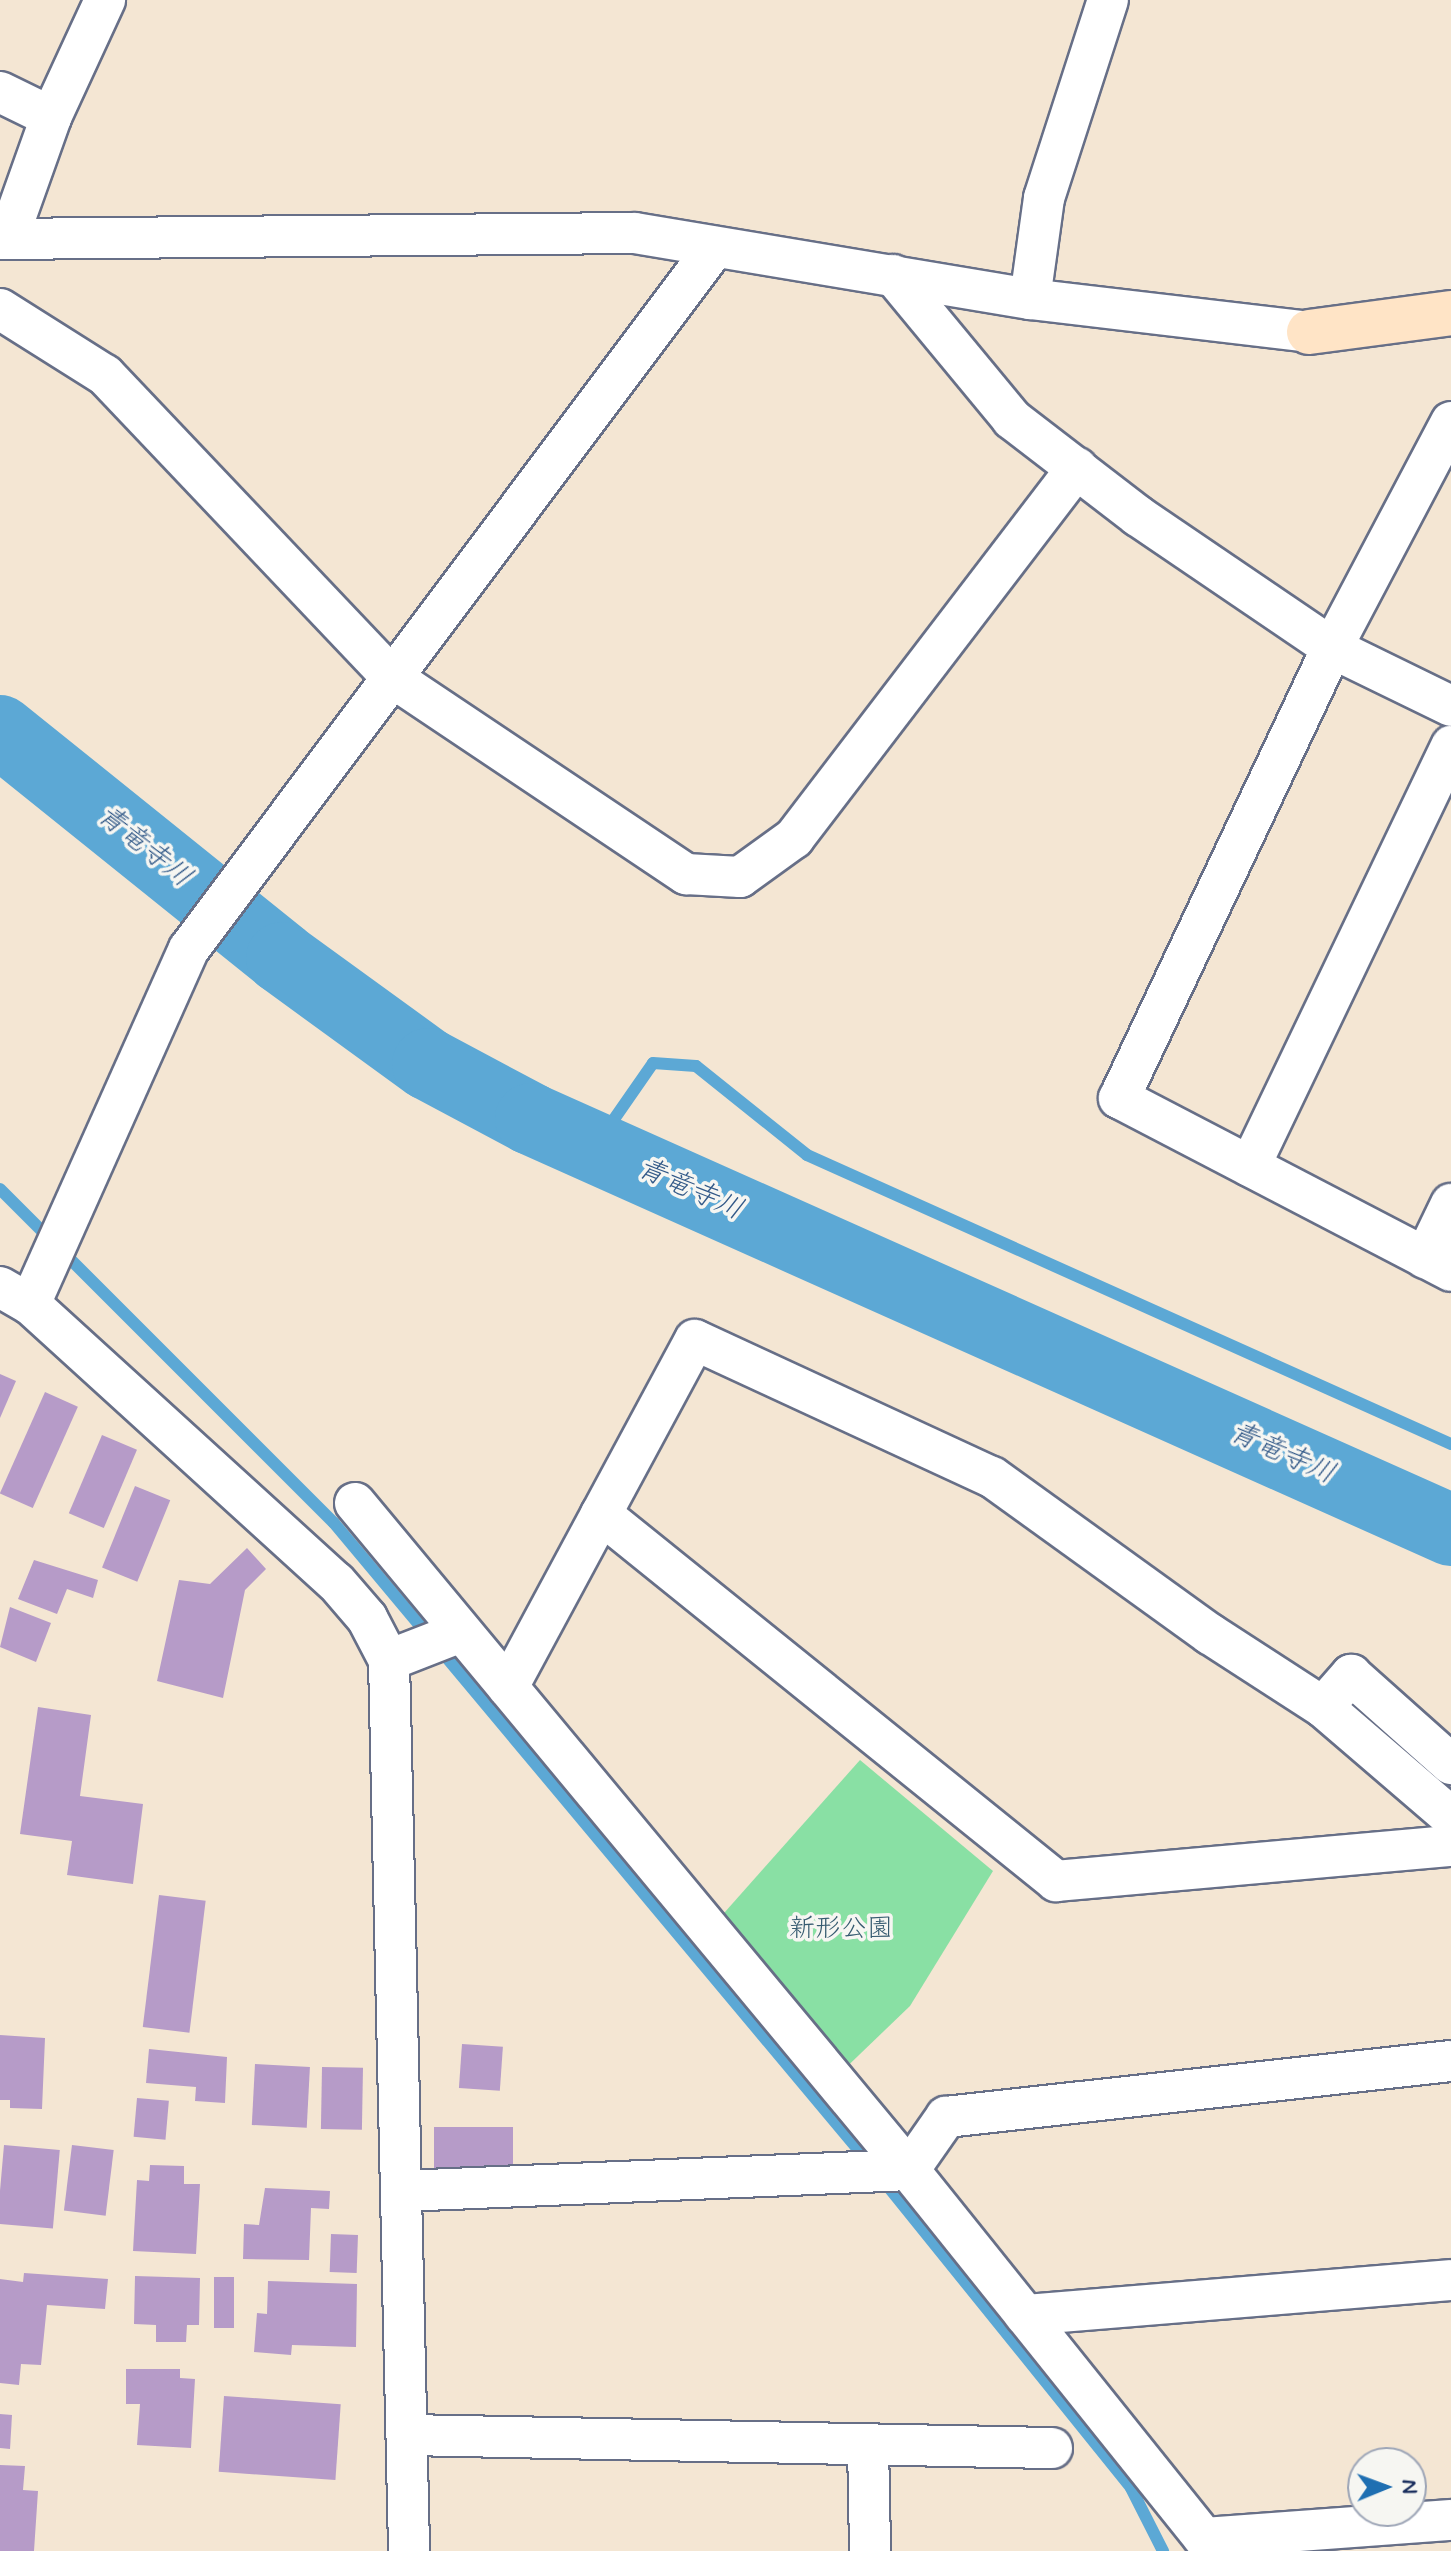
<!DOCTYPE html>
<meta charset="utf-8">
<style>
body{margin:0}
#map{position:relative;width:1451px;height:2551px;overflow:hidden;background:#f4e6d3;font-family:Mynerve,"Klee One",sans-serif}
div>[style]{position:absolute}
.green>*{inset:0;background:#89e0a4}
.stream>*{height:12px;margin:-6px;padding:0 6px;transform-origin:6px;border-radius:6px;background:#5ca8d5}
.river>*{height:72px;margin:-36px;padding:0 36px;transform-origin:36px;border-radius:36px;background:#5ca8d5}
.building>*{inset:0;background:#b69bc8;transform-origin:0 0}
.roads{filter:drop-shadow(2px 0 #676f87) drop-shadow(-2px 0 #676f87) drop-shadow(0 2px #676f87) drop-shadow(0 -2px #676f87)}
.street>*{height:40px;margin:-20px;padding:0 20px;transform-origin:20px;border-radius:20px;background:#fff}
.secondary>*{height:44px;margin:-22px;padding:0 22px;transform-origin:22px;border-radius:22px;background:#ffe4c6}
span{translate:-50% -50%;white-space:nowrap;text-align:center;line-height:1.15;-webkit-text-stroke:7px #f6f6f2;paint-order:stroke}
.park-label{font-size:26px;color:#365b70}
.water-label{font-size:28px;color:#325988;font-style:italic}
.north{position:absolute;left:1347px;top:2447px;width:80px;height:80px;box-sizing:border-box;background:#f6f6f2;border:2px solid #9ea6b7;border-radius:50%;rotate:89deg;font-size:22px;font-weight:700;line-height:32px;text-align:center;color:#1b2f5e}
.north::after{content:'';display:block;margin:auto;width:28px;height:36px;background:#1f6fb2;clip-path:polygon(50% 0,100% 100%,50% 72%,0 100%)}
</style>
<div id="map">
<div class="green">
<div style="clip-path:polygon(860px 1760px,993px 1871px,910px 2006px,833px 2080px,709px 1930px)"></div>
</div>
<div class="stream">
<div style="left:594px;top:1148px;width:103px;rotate:-55.2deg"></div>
<div style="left:653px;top:1063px;width:43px;rotate:4deg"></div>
<div style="left:696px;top:1066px;width:142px;rotate:38.7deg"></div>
<div style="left:807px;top:1155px;width:706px;rotate:24.17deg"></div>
<div style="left:0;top:1189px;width:472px;rotate:45deg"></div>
<div style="left:334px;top:1523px;width:837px;rotate:50.09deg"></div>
<div style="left:882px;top:2179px;width:397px;rotate:51.1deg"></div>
<div style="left:1131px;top:2488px;width:71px;rotate:63.1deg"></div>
</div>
<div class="river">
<div style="left:0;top:731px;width:362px;rotate:38.8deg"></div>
<div style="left:282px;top:958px;width:180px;rotate:36deg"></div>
<div style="left:428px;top:1064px;width:117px;rotate:28.1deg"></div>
<div style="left:531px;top:1119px;width:1008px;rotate:24.07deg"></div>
</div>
<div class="building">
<div style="clip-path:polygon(0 1374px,16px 1381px,0 1418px)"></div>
<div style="left:45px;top:1392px;width:36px;height:111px;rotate:24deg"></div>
<div style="left:102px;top:1435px;width:38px;height:85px;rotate:23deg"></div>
<div style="left:135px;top:1486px;width:38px;height:88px;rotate:22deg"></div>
<div style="clip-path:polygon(247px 1548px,266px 1569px,245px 1590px,223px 1698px,157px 1681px,179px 1580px,210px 1584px)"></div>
<div style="clip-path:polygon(34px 1560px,98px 1580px,93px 1598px,67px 1589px,57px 1614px,18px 1599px)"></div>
<div style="clip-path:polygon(10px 1607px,51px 1623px,36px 1662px,0 1647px)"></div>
<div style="clip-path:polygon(38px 1707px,91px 1715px,80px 1796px,143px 1804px,133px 1884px,67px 1875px,72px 1841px,20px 1834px)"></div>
<div style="left:159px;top:1895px;width:47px;height:133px;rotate:7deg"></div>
<div style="clip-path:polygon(0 2035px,45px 2038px,42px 2109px,10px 2108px,10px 2100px,0 2100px)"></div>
<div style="left:462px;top:2044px;width:41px;height:44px;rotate:4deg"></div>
<div style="clip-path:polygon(149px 2049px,227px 2057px,225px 2103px,195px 2101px,196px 2087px,146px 2083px)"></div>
<div style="left:255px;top:2064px;width:55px;height:61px;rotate:3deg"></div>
<div style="left:322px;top:2067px;width:41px;height:62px;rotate:1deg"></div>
<div style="left:137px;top:2098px;width:32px;height:39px;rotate:5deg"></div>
<div style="left:434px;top:2127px;width:79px;height:46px"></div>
<div style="left:4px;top:2145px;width:56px;height:79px;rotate:5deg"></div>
<div style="left:72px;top:2145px;width:42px;height:66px;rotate:7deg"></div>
<div style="clip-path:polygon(150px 2165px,184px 2166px,184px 2184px,200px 2184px,196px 2254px,133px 2251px,137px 2180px,149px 2181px)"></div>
<div style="clip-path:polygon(265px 2188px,330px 2191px,329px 2209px,311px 2208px,309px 2260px,243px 2259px,244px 2224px,259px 2225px)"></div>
<div style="left:331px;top:2234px;width:27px;height:38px;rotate:2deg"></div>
<div style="clip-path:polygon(24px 2273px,108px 2279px,105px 2309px,47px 2305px,41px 2365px,21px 2364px,19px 2385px,0 2383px,0 2279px,23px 2282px)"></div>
<div style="clip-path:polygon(135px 2276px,200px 2278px,199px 2325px,187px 2325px,186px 2342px,156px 2342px,156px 2325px,134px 2324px)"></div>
<div style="left:214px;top:2277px;width:20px;height:51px"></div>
<div style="clip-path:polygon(268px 2281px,357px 2284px,356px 2347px,292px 2345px,291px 2355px,254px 2352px,257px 2313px,267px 2314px)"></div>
<div style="clip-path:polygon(126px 2369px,180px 2369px,180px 2378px,195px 2379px,191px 2448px,137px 2445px,140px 2404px,126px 2404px)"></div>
<div style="left:224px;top:2396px;width:117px;height:76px;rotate:4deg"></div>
<div style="clip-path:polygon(0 2414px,12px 2415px,10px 2449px,0 2448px)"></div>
<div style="clip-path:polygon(0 2465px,25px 2466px,23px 2490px,38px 2491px,34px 2551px,0 2551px)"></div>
</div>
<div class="roads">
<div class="street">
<div style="left:0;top:92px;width:57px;rotate:26.1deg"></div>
<div style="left:8px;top:238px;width:128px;rotate:-70.4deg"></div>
<div style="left:51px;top:117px;width:129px;rotate:-65.2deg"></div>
<div style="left:0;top:239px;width:635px;rotate:-0.54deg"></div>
<div style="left:635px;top:233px;width:400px;rotate:9.5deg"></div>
<div style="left:1030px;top:299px;width:281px;rotate:6.7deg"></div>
<div style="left:893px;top:275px;width:187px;rotate:50.4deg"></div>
<div style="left:1012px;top:419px;width:159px;rotate:37.6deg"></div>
<div style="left:1138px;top:516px;width:235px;rotate:34.2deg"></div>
<div style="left:1332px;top:648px;width:132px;rotate:26deg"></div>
<div style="left:1030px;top:299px;width:102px;rotate:-82.1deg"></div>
<div style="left:1044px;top:198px;width:208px;rotate:-72.1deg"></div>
<div style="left:0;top:309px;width:124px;rotate:32.2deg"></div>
<div style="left:105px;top:375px;width:418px;rotate:46.5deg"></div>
<div style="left:393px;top:678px;width:353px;rotate:33.8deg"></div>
<div style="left:686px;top:874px;width:54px;rotate:3.2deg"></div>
<div style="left:740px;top:877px;width:67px;rotate:-35.8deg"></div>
<div style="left:794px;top:838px;width:466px;rotate:-52.6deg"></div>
<div style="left:1451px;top:422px;width:255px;rotate:117.8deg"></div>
<div style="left:1332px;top:648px;width:498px;rotate:115.3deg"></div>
<div style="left:1119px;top:1098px;width:374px;rotate:27.5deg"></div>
<div style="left:1250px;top:1166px;width:466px;rotate:-64.4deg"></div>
<div style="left:1425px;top:1258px;width:60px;rotate:-64.3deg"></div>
<div style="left:0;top:1287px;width:34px;rotate:30deg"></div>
<div style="left:30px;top:1304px;width:413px;rotate:42.3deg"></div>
<div style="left:336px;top:1582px;width:48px;rotate:49.3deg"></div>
<div style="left:367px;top:1618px;width:47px;rotate:62.4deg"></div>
<div style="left:389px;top:1660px;width:891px;rotate:88.71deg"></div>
<div style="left:30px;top:1304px;width:389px;rotate:-65.9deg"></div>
<div style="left:189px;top:949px;width:877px;rotate:-53.16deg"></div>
<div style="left:355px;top:1503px;width:867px;rotate:50.29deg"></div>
<div style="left:909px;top:2170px;width:472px;rotate:51.3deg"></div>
<div style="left:1204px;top:2538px;width:248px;rotate:-4.2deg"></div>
<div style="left:601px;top:1514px;width:585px;rotate:38.89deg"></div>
<div style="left:1056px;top:1881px;width:397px;rotate:-5.1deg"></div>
<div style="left:389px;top:1660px;width:77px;rotate:-21.3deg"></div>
<div style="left:508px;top:1687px;width:394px;rotate:-61.7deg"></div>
<div style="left:695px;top:1340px;width:327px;rotate:24.8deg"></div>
<div style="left:992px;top:1477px;width:269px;rotate:35.8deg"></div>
<div style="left:1210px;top:1634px;width:135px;rotate:32.9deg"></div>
<div style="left:1323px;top:1707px;width:169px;rotate:40.7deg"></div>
<div style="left:1323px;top:1707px;width:43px;rotate:-48.8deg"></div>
<div style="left:1351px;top:1675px;width:134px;rotate:41.7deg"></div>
<div style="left:402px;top:2191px;width:507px;rotate:-2.37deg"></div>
<div style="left:909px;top:2170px;width:65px;rotate:-55.1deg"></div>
<div style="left:946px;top:2117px;width:508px;rotate:-6.33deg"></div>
<div style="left:1025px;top:2315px;width:427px;rotate:-4.7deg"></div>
<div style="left:408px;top:2435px;width:644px;rotate:1.16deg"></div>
<div style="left:868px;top:2444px;width:107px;rotate:88.9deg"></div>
</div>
<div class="secondary">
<div style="left:1309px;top:332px;width:143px;rotate:-7.6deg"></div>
</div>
</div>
<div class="park-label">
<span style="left:841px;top:1930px">新形公園</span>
</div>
<div class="water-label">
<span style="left:144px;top:847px;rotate:39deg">青竜寺川</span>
<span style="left:690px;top:1190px;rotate:24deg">青竜寺川</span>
<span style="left:1282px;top:1454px;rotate:24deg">青竜寺川</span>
</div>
<div class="north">N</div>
</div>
